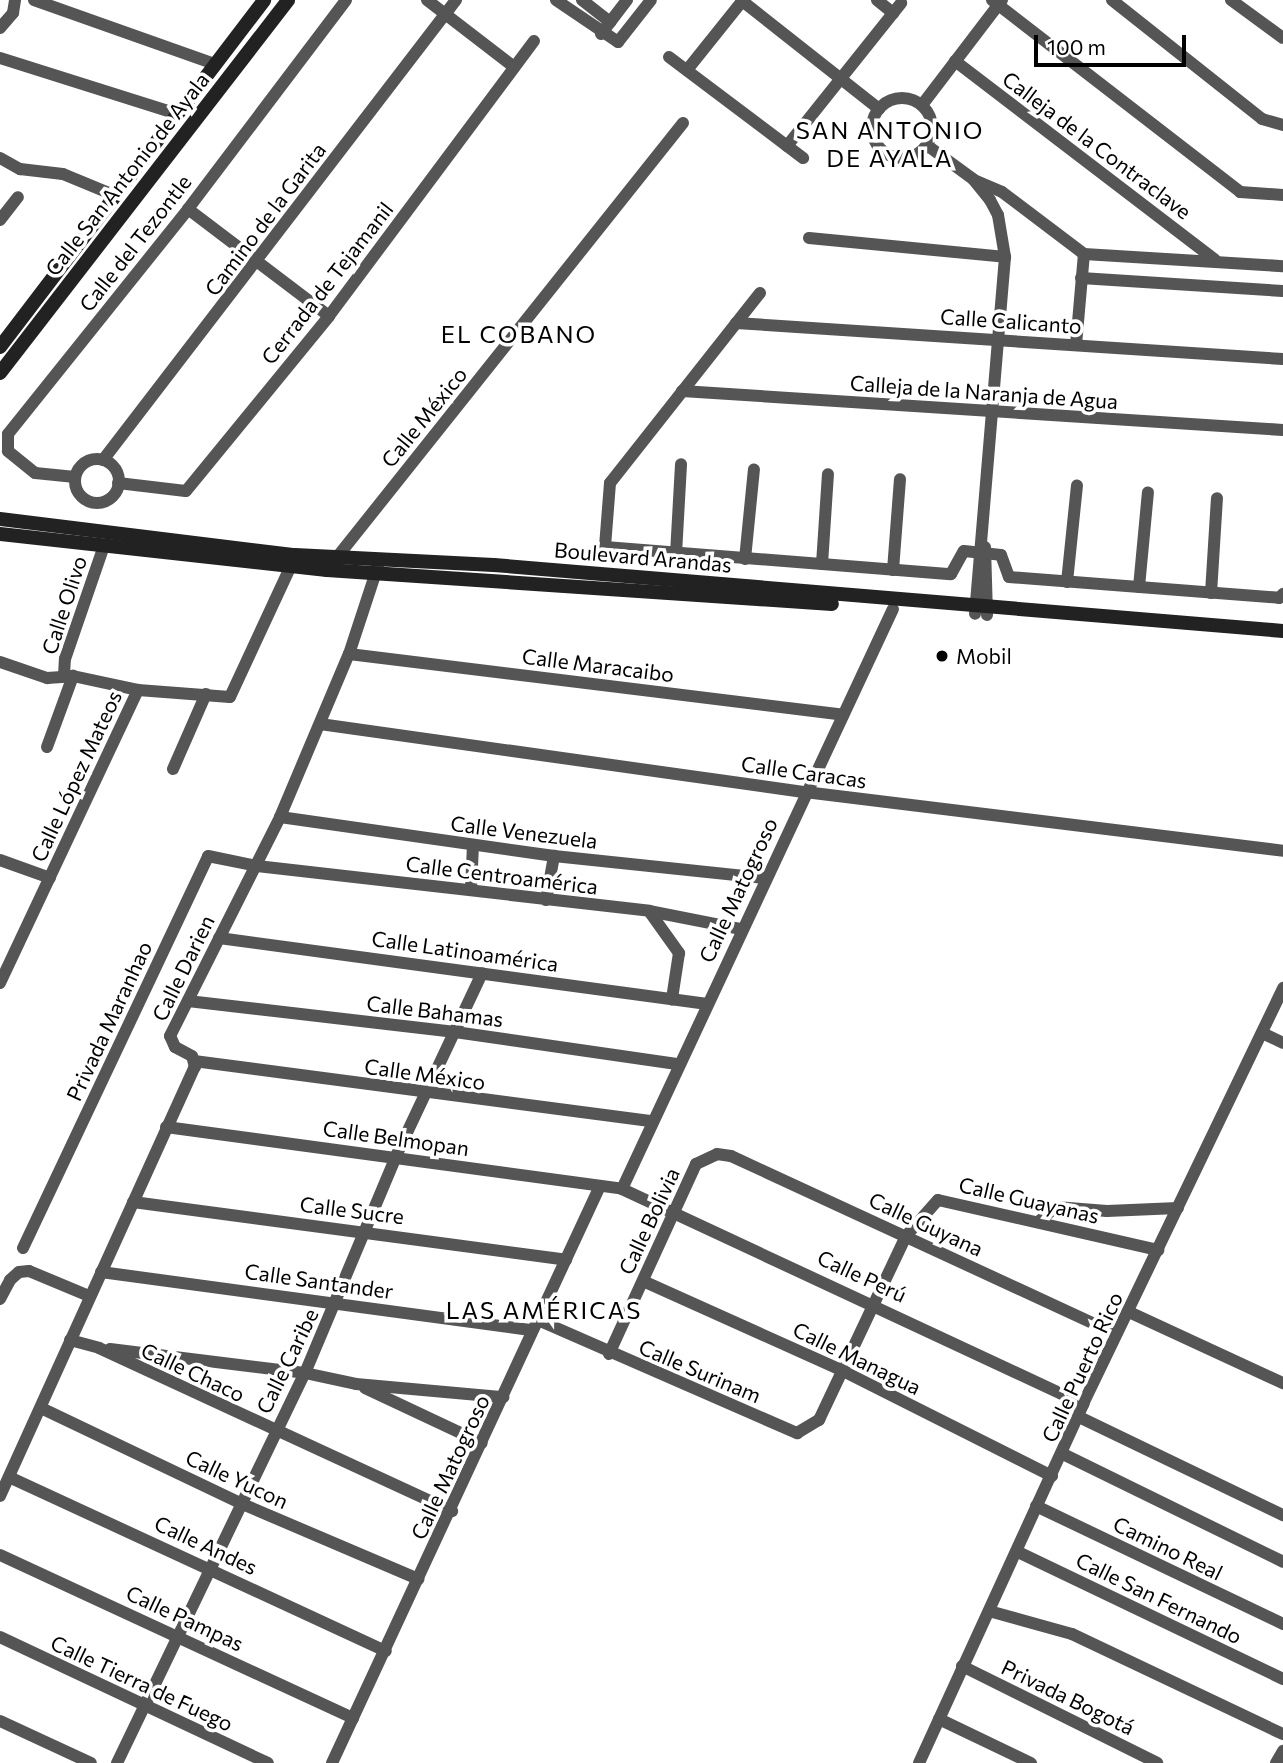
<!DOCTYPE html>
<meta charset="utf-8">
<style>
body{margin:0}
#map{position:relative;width:1283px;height:1763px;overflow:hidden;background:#fff;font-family:Commissioner,sans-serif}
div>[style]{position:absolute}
.street>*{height:12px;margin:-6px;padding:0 6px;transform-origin:6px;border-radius:6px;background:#555}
.street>.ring{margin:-6px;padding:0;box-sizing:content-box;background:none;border:12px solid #555;border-radius:50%}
.secondary>*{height:14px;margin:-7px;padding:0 7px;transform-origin:7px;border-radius:7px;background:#222}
.dots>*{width:19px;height:19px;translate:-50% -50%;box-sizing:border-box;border:4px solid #fff;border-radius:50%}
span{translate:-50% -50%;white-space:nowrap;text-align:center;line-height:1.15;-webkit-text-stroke:7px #fff;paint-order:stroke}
.street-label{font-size:21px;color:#000}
.poi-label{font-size:21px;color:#000}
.left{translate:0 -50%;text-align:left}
.quarter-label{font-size:24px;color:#000;letter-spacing:2px}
.scale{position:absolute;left:1034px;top:35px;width:152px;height:32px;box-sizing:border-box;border:4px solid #000;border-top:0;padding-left:9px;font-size:21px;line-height:24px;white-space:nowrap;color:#000;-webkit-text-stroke:5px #fff;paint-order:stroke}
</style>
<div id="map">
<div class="street">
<div style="left:34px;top:0;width:192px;rotate:19.5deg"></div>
<div style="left:427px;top:0;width:110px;rotate:37.6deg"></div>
<div style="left:556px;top:0;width:75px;rotate:34.1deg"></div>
<div style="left:618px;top:42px;width:53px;rotate:-51.8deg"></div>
<div style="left:582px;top:0;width:36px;rotate:38deg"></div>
<div style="left:741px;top:0;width:176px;rotate:38.3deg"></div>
<div style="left:877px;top:0;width:21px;rotate:39deg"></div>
<div style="left:992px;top:0;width:314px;rotate:37.7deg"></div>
<div style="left:1240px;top:192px;width:43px;rotate:4deg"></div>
<div style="left:1112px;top:0;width:191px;rotate:38.4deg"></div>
<div style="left:1262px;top:119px;width:22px;rotate:16deg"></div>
<div style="left:1231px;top:0;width:64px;rotate:36.2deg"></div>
<div style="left:0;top:28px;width:20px;rotate:-49deg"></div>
<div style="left:13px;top:13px;width:13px;rotate:-81deg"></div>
<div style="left:601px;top:34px;width:43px;rotate:-52.6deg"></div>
<div style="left:669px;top:57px;width:168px;rotate:37deg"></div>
<div style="left:0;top:58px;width:187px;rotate:17.5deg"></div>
<div style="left:955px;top:61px;width:327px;rotate:37.4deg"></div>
<div style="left:687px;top:70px;width:90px;rotate:-51.3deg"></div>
<div class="ring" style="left:872px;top:98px;width:48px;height:48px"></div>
<div style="left:922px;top:105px;width:132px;rotate:-52.7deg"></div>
<div style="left:787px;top:146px;width:183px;rotate:-51.4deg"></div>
<div style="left:928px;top:146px;width:56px;rotate:36.3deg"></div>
<div style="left:973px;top:179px;width:27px;rotate:51deg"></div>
<div style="left:990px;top:200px;width:17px;rotate:62deg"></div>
<div style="left:998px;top:215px;width:43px;rotate:80.5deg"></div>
<div style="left:1005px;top:257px;width:358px;rotate:94.8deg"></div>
<div style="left:0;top:158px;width:23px;rotate:29deg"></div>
<div style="left:20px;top:169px;width:43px;rotate:6.6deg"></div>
<div style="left:63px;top:174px;width:57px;rotate:22.5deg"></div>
<div style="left:974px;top:180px;width:30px;rotate:23deg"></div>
<div style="left:1002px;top:192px;width:103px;rotate:37.1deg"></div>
<div style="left:188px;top:209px;width:177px;rotate:37.2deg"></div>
<div style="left:0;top:220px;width:29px;rotate:-52deg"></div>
<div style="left:809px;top:238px;width:197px;rotate:5.5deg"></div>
<div style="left:1084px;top:254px;width:199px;rotate:3.5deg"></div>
<div style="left:1081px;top:278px;width:202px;rotate:3.7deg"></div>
<div style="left:760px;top:293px;width:242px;rotate:128.3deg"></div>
<div style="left:610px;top:483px;width:64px;rotate:94.5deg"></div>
<div style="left:605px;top:547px;width:347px;rotate:4.5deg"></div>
<div style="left:951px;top:574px;width:26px;rotate:-61deg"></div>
<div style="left:964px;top:551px;width:37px;rotate:6deg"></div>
<div style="left:1001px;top:555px;width:23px;rotate:70deg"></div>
<div style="left:1009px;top:577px;width:271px;rotate:4.4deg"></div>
<div style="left:1279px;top:598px;width:6px;rotate:-45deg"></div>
<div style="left:736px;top:323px;width:548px;rotate:3.77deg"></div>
<div style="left:1076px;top:345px;width:91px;rotate:-85deg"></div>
<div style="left:682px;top:391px;width:602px;rotate:3.71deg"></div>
<div class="ring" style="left:75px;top:459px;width:32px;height:32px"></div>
<div style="left:103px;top:460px;width:580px;rotate:-52.5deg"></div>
<div style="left:75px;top:477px;width:40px;rotate:-174.3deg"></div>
<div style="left:35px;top:473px;width:35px;rotate:-141deg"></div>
<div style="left:8px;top:451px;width:17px;rotate:-90deg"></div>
<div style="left:8px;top:434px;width:288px;rotate:-51.3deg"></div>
<div style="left:188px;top:209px;width:262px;rotate:-52.9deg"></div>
<div style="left:118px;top:483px;width:68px;rotate:6.7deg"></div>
<div style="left:186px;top:491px;width:226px;rotate:-50.7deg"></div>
<div style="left:329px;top:316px;width:343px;rotate:-53.3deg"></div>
<div style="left:985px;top:547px;width:68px;rotate:88.3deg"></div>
<div style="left:676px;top:554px;width:90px;rotate:-86.8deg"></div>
<div style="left:745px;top:559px;width:90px;rotate:-84.3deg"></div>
<div style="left:334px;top:561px;width:560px;rotate:-51.45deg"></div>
<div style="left:822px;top:564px;width:90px;rotate:-86.2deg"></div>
<div style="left:893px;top:570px;width:91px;rotate:-85.6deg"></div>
<div style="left:1067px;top:582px;width:97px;rotate:-84.1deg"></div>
<div style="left:1139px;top:587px;width:95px;rotate:-84.6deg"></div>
<div style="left:1211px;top:593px;width:95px;rotate:-86.4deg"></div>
<div style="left:349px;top:654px;width:498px;rotate:7deg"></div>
<div style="left:0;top:662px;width:50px;rotate:18.8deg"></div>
<div style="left:47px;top:678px;width:26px;rotate:-4deg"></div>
<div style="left:73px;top:676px;width:66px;rotate:12.2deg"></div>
<div style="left:138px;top:690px;width:92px;rotate:4.4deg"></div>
<div style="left:230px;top:697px;width:152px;rotate:-65.1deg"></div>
<div style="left:64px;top:676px;width:17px;rotate:-87deg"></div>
<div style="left:65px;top:659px;width:120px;rotate:-71deg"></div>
<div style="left:320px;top:724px;width:490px;rotate:8deg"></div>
<div style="left:805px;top:792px;width:482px;rotate:7deg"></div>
<div style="left:47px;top:747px;width:76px;rotate:-69.9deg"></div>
<div style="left:173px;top:769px;width:82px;rotate:-66.3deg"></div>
<div style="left:280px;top:817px;width:277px;rotate:8.1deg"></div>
<div style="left:554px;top:856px;width:212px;rotate:6deg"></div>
<div style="left:0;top:860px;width:53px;rotate:19.8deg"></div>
<div style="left:471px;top:890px;width:45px;rotate:-87.5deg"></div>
<div style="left:546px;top:900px;width:45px;rotate:-79.7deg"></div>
<div style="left:649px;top:911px;width:52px;rotate:54.5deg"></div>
<div style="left:679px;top:953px;width:47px;rotate:98.7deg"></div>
<div style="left:219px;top:938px;width:491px;rotate:7.7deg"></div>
<div style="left:0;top:983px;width:324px;rotate:-64.8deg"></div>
<div style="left:188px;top:1001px;width:269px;rotate:6.6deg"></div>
<div style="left:455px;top:1032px;width:224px;rotate:8.2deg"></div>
<div style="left:1262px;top:1033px;width:23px;rotate:25deg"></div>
<div style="left:194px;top:1061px;width:460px;rotate:7.5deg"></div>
<div style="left:166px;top:1127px;width:460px;rotate:7.7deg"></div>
<div style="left:622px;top:1189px;width:509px;rotate:25deg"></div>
<div style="left:622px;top:1189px;width:640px;rotate:-64.96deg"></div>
<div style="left:133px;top:1202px;width:437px;rotate:7.6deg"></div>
<div style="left:1038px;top:1222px;width:23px;rotate:-40deg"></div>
<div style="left:1056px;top:1207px;width:51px;rotate:4.5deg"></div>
<div style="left:1107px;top:1211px;width:71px;rotate:-2.4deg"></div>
<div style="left:23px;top:1248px;width:433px;rotate:-64.7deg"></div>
<div style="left:208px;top:856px;width:50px;rotate:11.5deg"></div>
<div style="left:257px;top:866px;width:395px;rotate:6.5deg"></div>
<div style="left:649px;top:911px;width:94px;rotate:11.1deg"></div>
<div style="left:101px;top:1272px;width:435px;rotate:7.7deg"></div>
<div style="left:643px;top:1281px;width:219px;rotate:24.2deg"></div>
<div style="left:843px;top:1371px;width:234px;rotate:26.7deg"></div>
<div style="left:0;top:1299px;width:21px;rotate:-62deg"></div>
<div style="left:10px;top:1280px;width:12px;rotate:-42deg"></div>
<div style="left:19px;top:1272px;width:10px;rotate:-6deg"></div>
<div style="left:29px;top:1271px;width:65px;rotate:22.6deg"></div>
<div style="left:1129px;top:1312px;width:170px;rotate:24.8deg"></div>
<div style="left:538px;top:1320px;width:283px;rotate:23.6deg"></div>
<div style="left:797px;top:1433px;width:26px;rotate:-31deg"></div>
<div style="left:819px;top:1420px;width:204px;rotate:-64.7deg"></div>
<div style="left:906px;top:1236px;width:48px;rotate:-48.4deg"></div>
<div style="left:938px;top:1200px;width:226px;rotate:12.8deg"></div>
<div style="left:70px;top:1340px;width:30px;rotate:15deg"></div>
<div style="left:99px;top:1348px;width:389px;rotate:24.8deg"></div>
<div style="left:110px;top:1349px;width:196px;rotate:7deg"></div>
<div style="left:305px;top:1373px;width:52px;rotate:12.2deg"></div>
<div style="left:356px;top:1384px;width:148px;rotate:5.1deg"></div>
<div style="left:609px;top:1354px;width:209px;rotate:-65.4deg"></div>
<div style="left:696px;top:1164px;width:23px;rotate:-25deg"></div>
<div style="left:717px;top:1154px;width:14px;rotate:8deg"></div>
<div style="left:731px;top:1156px;width:424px;rotate:24.8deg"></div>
<div style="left:365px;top:1388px;width:129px;rotate:25.2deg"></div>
<div style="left:41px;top:1408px;width:221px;rotate:25.5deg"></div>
<div style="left:240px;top:1503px;width:194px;rotate:23.1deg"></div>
<div style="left:1077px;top:1416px;width:229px;rotate:25.7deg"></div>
<div style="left:1063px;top:1454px;width:245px;rotate:26.1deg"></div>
<div style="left:9px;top:1477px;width:415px;rotate:24.8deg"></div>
<div style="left:0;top:1496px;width:471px;rotate:-65.6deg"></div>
<div style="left:195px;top:1067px;width:11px;rotate:-105deg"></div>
<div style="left:192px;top:1056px;width:19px;rotate:-152deg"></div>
<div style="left:175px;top:1047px;width:12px;rotate:-114deg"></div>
<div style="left:170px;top:1036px;width:245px;rotate:-63.3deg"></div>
<div style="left:280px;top:817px;width:177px;rotate:-67.1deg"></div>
<div style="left:349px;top:654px;width:93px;rotate:-71.8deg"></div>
<div style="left:1036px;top:1506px;width:274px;rotate:25.5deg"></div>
<div style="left:1018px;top:1552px;width:294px;rotate:25.6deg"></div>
<div style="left:0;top:1555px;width:389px;rotate:24.8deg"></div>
<div style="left:989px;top:1611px;width:86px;rotate:15.5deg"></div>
<div style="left:1072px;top:1634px;width:233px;rotate:25.4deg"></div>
<div style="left:0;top:1637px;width:296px;rotate:25.2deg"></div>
<div style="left:962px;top:1666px;width:218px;rotate:26.4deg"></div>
<div style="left:939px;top:1719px;width:102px;rotate:25.6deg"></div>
<div style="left:0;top:1721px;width:100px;rotate:24.8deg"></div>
<div style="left:117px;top:1763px;width:433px;rotate:-64.3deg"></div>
<div style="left:305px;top:1373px;width:235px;rotate:-67.2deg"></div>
<div style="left:396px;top:1156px;width:202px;rotate:-64.8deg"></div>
<div style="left:332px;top:1763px;width:636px;rotate:-65.09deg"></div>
<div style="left:919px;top:1763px;width:395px;rotate:-65.4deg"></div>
<div style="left:1083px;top:1404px;width:462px;rotate:-64.3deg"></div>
<div style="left:1276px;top:1763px;width:14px;rotate:-60deg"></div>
</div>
<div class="secondary">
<div style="left:0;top:347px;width:436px;rotate:-52.7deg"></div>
<div style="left:0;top:373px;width:471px;rotate:-52.3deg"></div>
<div style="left:0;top:519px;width:297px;rotate:7deg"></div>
<div style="left:295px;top:555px;width:199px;rotate:2.9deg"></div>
<div style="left:494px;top:565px;width:792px;rotate:4.78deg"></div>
<div style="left:0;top:534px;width:329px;rotate:6.3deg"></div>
<div style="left:327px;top:570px;width:506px;rotate:3.85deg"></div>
</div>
<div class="dots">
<div style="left:942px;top:656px;background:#000"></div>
</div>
<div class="street-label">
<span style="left:1097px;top:145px;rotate:37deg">Calleja de la Contraclave</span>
<span style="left:127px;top:174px;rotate:-52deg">Calle San Antonio de Ayala</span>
<span style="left:265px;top:219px;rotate:-53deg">Camino de la Garita</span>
<span style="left:135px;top:243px;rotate:-52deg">Calle del Tezontle</span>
<span style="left:327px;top:283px;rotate:-52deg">Cerrada de Tejamanil</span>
<span style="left:1011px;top:321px;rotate:4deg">Calle Calicanto</span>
<span style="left:984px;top:392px;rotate:4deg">Calleja de la Naranja de Agua</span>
<span style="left:424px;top:417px;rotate:-51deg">Calle México</span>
<span style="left:643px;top:557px;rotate:5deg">Boulevard Arandas</span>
<span style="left:64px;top:605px;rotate:-72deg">Calle Olivo</span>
<span style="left:598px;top:665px;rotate:7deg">Calle Maracaibo</span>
<span style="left:804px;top:772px;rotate:8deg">Calle Caracas</span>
<span style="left:76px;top:776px;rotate:-65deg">Calle López Mateos</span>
<span style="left:524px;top:832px;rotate:7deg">Calle Venezuela</span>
<span style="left:502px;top:875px;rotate:7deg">Calle Centroamérica</span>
<span style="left:738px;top:890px;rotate:-65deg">Calle Matogroso</span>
<span style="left:465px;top:951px;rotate:8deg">Calle Latinoamérica</span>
<span style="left:183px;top:968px;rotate:-64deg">Calle Darien</span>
<span style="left:435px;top:1011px;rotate:7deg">Calle Bahamas</span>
<span style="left:109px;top:1021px;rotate:-65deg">Privada Maranhao</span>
<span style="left:425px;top:1074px;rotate:8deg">Calle México</span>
<span style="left:396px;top:1138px;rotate:8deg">Calle Belmopan</span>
<span style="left:1029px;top:1200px;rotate:13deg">Calle Guayanas</span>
<span style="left:352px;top:1210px;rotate:7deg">Calle Sucre</span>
<span style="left:649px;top:1221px;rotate:-65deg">Calle Bolivia</span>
<span style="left:926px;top:1224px;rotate:25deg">Calle Guyana</span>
<span style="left:862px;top:1276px;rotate:25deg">Calle Perú</span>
<span style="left:319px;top:1281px;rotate:8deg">Calle Santander</span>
<span style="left:857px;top:1358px;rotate:26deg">Calle Managua</span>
<span style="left:287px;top:1361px;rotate:-64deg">Calle Caribe</span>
<span style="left:1082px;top:1367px;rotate:-65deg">Calle Puerto Rico</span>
<span style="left:700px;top:1371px;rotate:23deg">Calle Surinam</span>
<span style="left:193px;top:1372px;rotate:25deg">Calle Chaco</span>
<span style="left:450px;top:1467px;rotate:-65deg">Calle Matogroso</span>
<span style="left:237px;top:1479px;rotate:25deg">Calle Yucon</span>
<span style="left:206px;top:1545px;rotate:25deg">Calle Andes</span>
<span style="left:1168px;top:1548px;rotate:26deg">Camino Real</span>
<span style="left:1159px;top:1598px;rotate:26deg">Calle San Fernando</span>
<span style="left:185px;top:1618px;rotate:25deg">Calle Pampas</span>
<span style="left:142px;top:1683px;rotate:25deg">Calle Tierra de Fuego</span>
<span style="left:1068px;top:1697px;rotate:26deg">Privada Bogotá</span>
</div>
<div class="poi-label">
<span class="left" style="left:956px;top:656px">Mobil</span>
</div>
<div class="quarter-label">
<span style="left:890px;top:144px">SAN ANTONIO<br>DE AYALA</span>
<span style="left:519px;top:334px">EL COBANO</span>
<span style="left:544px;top:1310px">LAS AMÉRICAS</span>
</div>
<div class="scale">100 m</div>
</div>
